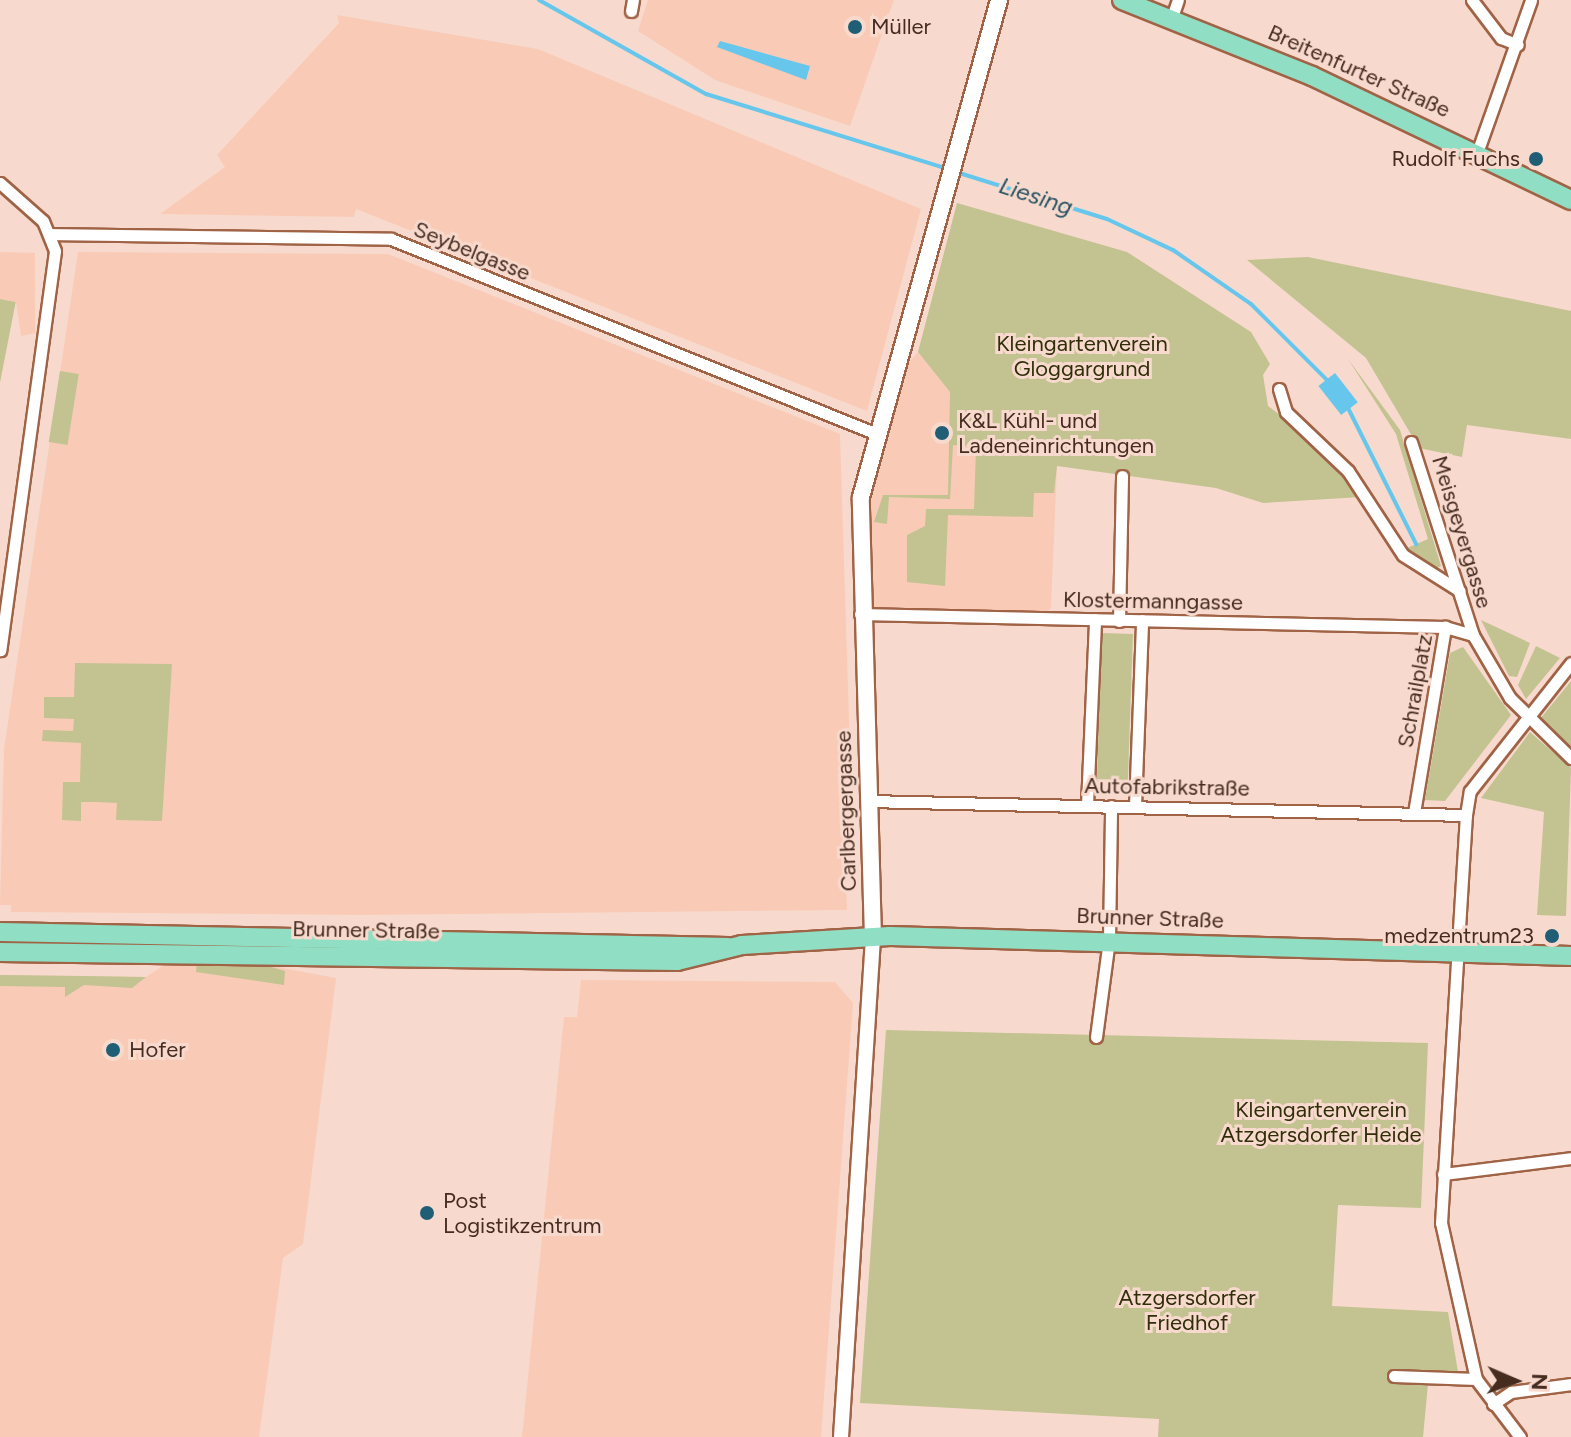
<!DOCTYPE html>
<meta charset="utf-8">
<style>
body{margin:0}
#map{position:relative;width:1571px;height:1437px;overflow:hidden;background:#f7dacd;font-family:Figtree,sans-serif}
div>[style]{position:absolute}
.built>*{inset:0;background:#f9cbb6}
.green>*{inset:0;background:#c3c291;transform-origin:0 0}
.water>*{inset:0;background:#66c6ec;transform-origin:0 0}
.stream>*{height:4px;margin:-2px;padding:0 2px;transform-origin:2px;border-radius:2px;background:#66c6ec}
.roads{filter:drop-shadow(2px 0 #a06346) drop-shadow(-2px 0 #a06346) drop-shadow(0 2px #a06346) drop-shadow(0 -2px #a06346)}
.minor>*{height:11px;margin:-5.5px;padding:0 5.5px;transform-origin:5.5px;border-radius:5.5px;background:#fff}
.tertiary>*{height:14px;margin:-7px;padding:0 7px;transform-origin:7px;border-radius:7px;background:#fff}
.secondary>*{height:16px;margin:-8px;padding:0 8px;transform-origin:8px;border-radius:8px;background:#fff}
.primary>*{height:18px;margin:-9px;padding:0 9px;transform-origin:9px;border-radius:9px;background:#90dec3}
.dots>*{width:22px;height:22px;translate:-50% -50%;box-sizing:border-box;border:4px solid #f7dacd;border-radius:50%}
span{translate:-50% -50%;white-space:nowrap;text-align:center;line-height:1.15;-webkit-text-stroke:6px #f7dacd;paint-order:stroke}
.poi-label{font-size:22px;color:#462c1f}
.left{translate:0 -50%;text-align:left}
.right{translate:-100% -50%;text-align:right}
.street-label{font-size:22px;color:#462c1f}
.park-label{font-size:22px;color:#302e09}
.water-label{font-size:24px;color:#285263;font-style:italic}
.north{position:absolute;left:1475px;top:1341px;width:80px;height:80px;-webkit-text-stroke:6px #f7dacd;paint-order:stroke;rotate:92deg;font-size:22px;font-weight:700;line-height:32px;text-align:center;color:#462c1f}
.north::after{content:'';display:block;margin:auto;width:28px;height:36px;background:#462c1f;clip-path:polygon(50% 0,100% 100%,50% 72%,0 100%)}
</style>
<div id="map">
<div class="built">
<div style="clip-path:polygon(648px 0,894px 0,850px 126px,715px 80px,638px 31px)"></div>
<div style="clip-path:polygon(337px 15px,538px 49px,921px 209px,867px 411px,356px 209px,354px 217px,160px 214px,225px 167px,217px 155px,339px 23px)"></div>
<div style="clip-path:polygon(0 252px,35px 253px,35px 333px,21px 336px,16px 302px,0 299px)"></div>
<div style="clip-path:polygon(78px 252px,388px 254px,840px 434px,854px 880px,846px 881px,847px 910px,360px 915px,11px 912px,11px 905px,0 905px,4px 749px)"></div>
<div style="clip-path:polygon(918px 352px,950px 392px,1057px 466px,1051px 608px,1040px 618px,859px 614px,859px 535px,893px 380px)"></div>
<div style="clip-path:polygon(167px 963px,256px 963px,336px 978px,303px 1244px,283px 1258px,259px 1437px,0 1437px,0 975px,146px 977px)"></div>
<div style="clip-path:polygon(581px 980px,835px 982px,853px 1003px,821px 1437px,522px 1437px,564px 1017px,577px 1017px)"></div>
</div>
<div class="green">
<div style="clip-path:polygon(957px 203px,1127px 252px,1251px 332px,1270px 364px,1263px 375px,1268px 406px,1311px 438px,1361px 497px,1263px 503px,1216px 488px,1057px 466px,1054px 493px,1034px 493px,1033px 517px,948px 515px,945px 586px,907px 582px,907px 535px,925px 526px,926px 509px,974px 509px,976px 447px,953px 445px,950px 499px,889px 497px,887px 524px,874px 522px,883px 495px,948px 495px,950px 392px,918px 352px)"></div>
<div style="clip-path:polygon(1308px 257px,1571px 311px,1571px 439px,1467px 425px,1462px 457px,1419px 448px,1366px 358px,1247px 260px)"></div>
<div style="left:0;top:299px;width:16px;height:99px;rotate:11deg"></div>
<div style="clip-path:polygon(1348px 359px,1400px 430px,1441px 566px,1435px 569px,1405px 549px,1428px 539px,1396px 434px)"></div>
<div style="left:60px;top:371px;width:19px;height:72px;rotate:9deg"></div>
<div style="clip-path:polygon(1481px 620px,1530px 643px,1517px 677px,1509px 676px)"></div>
<div style="left:1102px;top:633px;width:31px;height:159px;rotate:2deg"></div>
<div style="clip-path:polygon(1536px 646px,1560px 658px,1526px 699px,1518px 685px)"></div>
<div style="clip-path:polygon(1463px 647px,1511px 715px,1445px 801px,1425px 800px,1450px 653px)"></div>
<div style="clip-path:polygon(75px 663px,172px 664px,162px 821px,116px 820px,117px 803px,96px 802px,81px 802px,81px 821px,62px 820px,63px 782px,80px 782px,81px 743px,42px 741px,43px 730px,73px 731px,74px 719px,44px 718px,44px 697px,74px 697px)"></div>
<div style="clip-path:polygon(1571px 681px,1571px 747px,1540px 719px)"></div>
<div style="clip-path:polygon(1530px 732px,1571px 768px,1566px 916px,1537px 915px,1544px 812px,1481px 798px)"></div>
<div style="clip-path:polygon(197px 962px,268px 966px,285px 971px,284px 985px,196px 972px)"></div>
<div style="clip-path:polygon(0 975px,84px 976px,146px 977px,132px 988px,84px 985px,65px 997px,65px 987px,0 986px)"></div>
<div style="clip-path:polygon(886px 1030px,1428px 1043px,1421px 1208px,1338px 1205px,1332px 1306px,1448px 1312px,1460px 1384px,1428px 1384px,1423px 1437px,1158px 1437px,1159px 1419px,860px 1403px)"></div>
</div>
<div class="water">
<div style="clip-path:polygon(720px 41px,810px 66px,806px 80px,717px 47px)"></div>
<div style="left:1335px;top:373px;width:37px;height:21px;rotate:52deg"></div>
</div>
<div class="stream">
<div style="left:539px;top:0;width:192px;rotate:29.4deg"></div>
<div style="left:706px;top:94px;width:253px;rotate:17.2deg"></div>
<div style="left:956px;top:172px;width:158px;rotate:17.3deg"></div>
<div style="left:1107px;top:219px;width:73px;rotate:25.2deg"></div>
<div style="left:1173px;top:250px;width:95px;rotate:34.7deg"></div>
<div style="left:1251px;top:304px;width:109px;rotate:45deg"></div>
<div style="left:1346px;top:404px;width:157px;rotate:63.4deg"></div>
</div>
<div class="roads">
<div class="minor">
<div style="left:1472px;top:0;width:48px;rotate:52.7deg"></div>
<div style="left:1501px;top:38px;width:18px;rotate:22deg"></div>
<div style="left:631px;top:11px;width:11px;rotate:-80deg"></div>
<div style="left:1172px;top:17px;width:18px;rotate:-71deg"></div>
<div style="left:1478px;top:150px;width:159px;rotate:-70.5deg"></div>
<div style="left:0;top:183px;width:57px;rotate:41.5deg"></div>
<div style="left:43px;top:221px;width:32px;rotate:68deg"></div>
<div style="left:55px;top:251px;width:403px;rotate:97.8deg"></div>
<div style="left:51px;top:234px;width:340px;rotate:0.8deg"></div>
<div style="left:391px;top:239px;width:524px;rotate:21.86deg"></div>
<div style="left:1279px;top:389px;width:24px;rotate:73deg"></div>
<div style="left:1286px;top:412px;width:86px;rotate:43.6deg"></div>
<div style="left:1348px;top:471px;width:100px;rotate:56.8deg"></div>
<div style="left:1403px;top:555px;width:67px;rotate:32.3deg"></div>
<div style="left:1411px;top:442px;width:203px;rotate:72.2deg"></div>
<div style="left:1473px;top:635px;width:73px;rotate:59.6deg"></div>
<div style="left:1510px;top:698px;width:86px;rotate:44.5deg"></div>
<div style="left:860px;top:614px;width:585px;rotate:1.27deg"></div>
<div style="left:1445px;top:627px;width:29px;rotate:16deg"></div>
<div style="left:1119px;top:621px;width:145px;rotate:-88.8deg"></div>
<div style="left:867px;top:801px;width:599px;rotate:1.34deg"></div>
<div style="left:1087px;top:805px;width:186px;rotate:-87.5deg"></div>
<div style="left:1135px;top:806px;width:186px;rotate:-87.8deg"></div>
<div style="left:1414px;top:813px;width:189px;rotate:-80.5deg"></div>
<div style="left:1096px;top:1037px;width:98px;rotate:-82.4deg"></div>
<div style="left:1109px;top:940px;width:134px;rotate:-89.1deg"></div>
<div style="left:1443px;top:1174px;width:129px;rotate:-7.1deg"></div>
<div style="left:1394px;top:1376px;width:82px;rotate:2.1deg"></div>
<div style="left:1493px;top:1404px;width:22px;rotate:-34deg"></div>
<div style="left:1511px;top:1392px;width:61px;rotate:-7.6deg"></div>
<div style="left:1520px;top:1437px;width:73px;rotate:-127.2deg"></div>
<div style="left:1476px;top:1379px;width:160px;rotate:-102.6deg"></div>
<div style="left:1441px;top:1223px;width:409px;rotate:-86.5deg"></div>
<div style="left:1466px;top:815px;width:24px;rotate:-81deg"></div>
<div style="left:1470px;top:791px;width:163px;rotate:-51.7deg"></div>
</div>
<div class="tertiary">
<div style="left:841px;top:1437px;width:500px;rotate:-86.33deg"></div>
</div>
<div class="secondary">
<div style="left:873px;top:938px;width:441px;rotate:-91.6deg"></div>
<div style="left:861px;top:497px;width:516px;rotate:-74.48deg"></div>
</div>
<div class="primary">
<div style="left:1122px;top:0;width:205px;rotate:21.8deg"></div>
<div style="left:1312px;top:76px;width:287px;rotate:25.6deg"></div>
<div style="left:0;top:932px;width:728px;rotate:1.18deg"></div>
<div style="left:0;top:952px;width:677px;rotate:0.76deg"></div>
<div style="left:677px;top:961px;width:67px;rotate:-13.8deg"></div>
<div style="left:742px;top:945px;width:148px;rotate:-3.5deg"></div>
<div style="left:890px;top:936px;width:681px;rotate:1.68deg"></div>
</div>
</div>
<div class="dots">
<div style="left:855px;top:27px;background:#205e75"></div>
<div style="left:1536px;top:159px;background:#205e75"></div>
<div style="left:942px;top:433px;background:#205e75"></div>
<div style="left:1552px;top:936px;background:#205e75"></div>
<div style="left:113px;top:1050px;background:#205e75"></div>
<div style="left:427px;top:1213px;background:#205e75"></div>
</div>
<div class="poi-label">
<span class="left" style="left:871px;top:27px">Müller</span>
<span class="right" style="left:1520px;top:159px">Rudolf Fuchs</span>
<span class="left" style="left:958px;top:433px">K&amp;L Kühl- und<br>Ladeneinrichtungen</span>
<span class="right" style="left:1534px;top:936px">medzentrum23</span>
<span class="left" style="left:129px;top:1050px">Hofer</span>
<span class="left" style="left:443px;top:1213px">Post<br>Logistikzentrum</span>
</div>
<div class="street-label">
<span style="left:1359px;top:71px;rotate:24deg">Breitenfurter Straße</span>
<span style="left:472px;top:251px;rotate:22deg">Seybelgasse</span>
<span style="left:1462px;top:532px;rotate:73deg">Meisgeyergasse</span>
<span style="left:1153px;top:601px;rotate:1deg">Klostermanngasse</span>
<span style="left:1415px;top:691px;rotate:-80deg">Schrailplatz</span>
<span style="left:1167px;top:787px;rotate:1deg">Autofabrikstraße</span>
<span style="left:846px;top:811px;rotate:-92deg">Carlbergergasse</span>
<span style="left:1150px;top:918px;rotate:2deg">Brunner Straße</span>
<span style="left:366px;top:930px;rotate:1deg">Brunner Straße</span>
</div>
<div class="park-label">
<span style="left:1082px;top:356px">Kleingartenverein<br>Gloggargrund</span>
<span style="left:1321px;top:1122px">Kleingartenverein<br>Atzgersdorfer Heide</span>
<span style="left:1187px;top:1310px">Atzgersdorfer<br>Friedhof</span>
</div>
<div class="water-label">
<span style="left:1036px;top:196px;rotate:18deg">Liesing</span>
</div>
<div class="north">N</div>
</div>
